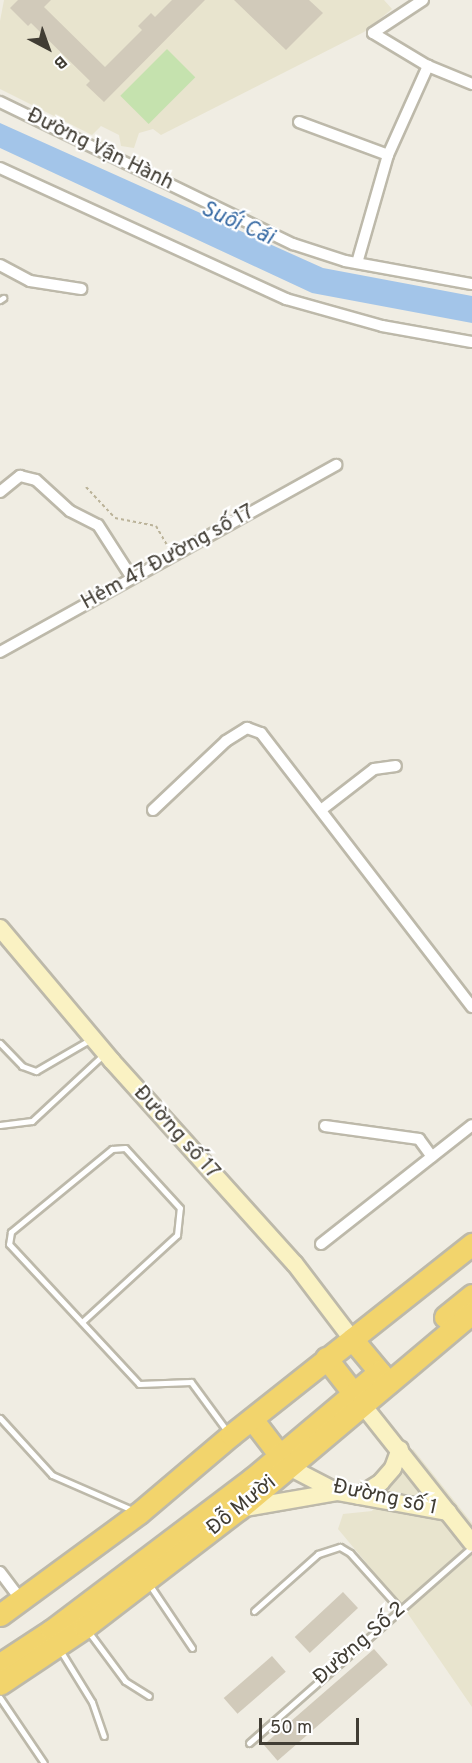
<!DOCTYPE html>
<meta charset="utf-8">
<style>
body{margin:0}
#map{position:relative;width:472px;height:1763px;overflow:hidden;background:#f0ede3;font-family:Overpass,sans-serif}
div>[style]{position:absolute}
.education>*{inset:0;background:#e8e4ce}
.green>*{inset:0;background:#c5e2ae;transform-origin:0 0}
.water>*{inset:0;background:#a3c5e9}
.building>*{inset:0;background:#d1caba;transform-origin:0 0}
.path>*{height:2px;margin-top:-1px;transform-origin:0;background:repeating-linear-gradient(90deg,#bbb399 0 3px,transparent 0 6px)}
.roads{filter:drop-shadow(2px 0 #bdb9aa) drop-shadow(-2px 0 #bdb9aa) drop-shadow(0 2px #bdb9aa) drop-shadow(0 -2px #bdb9aa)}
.lane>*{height:5px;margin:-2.5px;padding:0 2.5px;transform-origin:2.5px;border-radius:2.5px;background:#fff}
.street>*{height:10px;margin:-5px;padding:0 5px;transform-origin:5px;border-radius:5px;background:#fff}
.secondary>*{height:16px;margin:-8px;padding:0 8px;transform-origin:8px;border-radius:8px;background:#faf2c3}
.highway>*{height:21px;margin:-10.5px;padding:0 10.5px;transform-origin:10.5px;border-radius:10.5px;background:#f2d46c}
span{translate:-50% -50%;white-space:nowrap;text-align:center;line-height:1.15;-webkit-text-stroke:4.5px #fff;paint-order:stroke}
.street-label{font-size:21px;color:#413d34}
.water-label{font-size:22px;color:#376aa4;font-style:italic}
.north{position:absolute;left:18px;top:18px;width:60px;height:60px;-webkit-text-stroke:4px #fff;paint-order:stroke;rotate:139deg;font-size:16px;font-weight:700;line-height:24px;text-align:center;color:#413d34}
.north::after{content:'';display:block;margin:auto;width:21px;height:27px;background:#413d34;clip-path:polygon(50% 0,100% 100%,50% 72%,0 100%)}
.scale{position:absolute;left:259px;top:1718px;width:100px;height:27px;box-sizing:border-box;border:3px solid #413d34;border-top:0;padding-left:8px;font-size:18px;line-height:21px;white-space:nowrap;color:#413d34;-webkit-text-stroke:4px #fff;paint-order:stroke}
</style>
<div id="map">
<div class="education">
<div style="clip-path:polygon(4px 0,384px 0,392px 9px,364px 32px,161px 135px,153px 129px,139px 133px,134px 148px,121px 146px,119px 135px,101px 126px,92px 135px,0 89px,0 21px)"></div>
<div style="clip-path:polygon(413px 1449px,472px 1523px,472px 1707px,404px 1608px,338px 1529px,343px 1514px,372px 1511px)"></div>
</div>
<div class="green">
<div style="left:167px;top:49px;width:40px;height:66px;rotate:45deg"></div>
</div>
<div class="water">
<div style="clip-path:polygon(0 123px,323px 268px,472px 296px,472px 323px,312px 293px,0 148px)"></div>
</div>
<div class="building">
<div style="clip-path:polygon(18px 0,51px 0,44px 7px,105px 67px,142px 30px,138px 26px,151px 13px,155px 17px,172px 0,205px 0,104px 102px,86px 85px,90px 81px,31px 23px,28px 26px,10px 8px)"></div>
<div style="clip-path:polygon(234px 0,309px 0,323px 13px,286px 50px)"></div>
<div style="left:343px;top:1592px;width:22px;height:66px;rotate:47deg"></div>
<div style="left:374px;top:1649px;width:21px;height:146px;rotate:49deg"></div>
<div style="left:272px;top:1656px;width:21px;height:64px;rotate:49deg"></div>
</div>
<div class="path">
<div style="left:86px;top:487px;width:42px;rotate:46.9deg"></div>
<div style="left:115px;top:518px;width:42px;rotate:11deg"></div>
<div style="left:156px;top:526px;width:22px;rotate:60deg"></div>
</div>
<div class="roads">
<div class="lane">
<div style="left:0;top:300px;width:4px;rotate:-34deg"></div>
<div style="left:0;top:1043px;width:32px;rotate:46deg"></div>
<div style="left:22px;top:1066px;width:15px;rotate:20deg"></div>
<div style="left:36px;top:1071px;width:64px;rotate:-30.2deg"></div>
<div style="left:0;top:1125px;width:32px;rotate:-7deg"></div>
<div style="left:32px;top:1121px;width:98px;rotate:-42.9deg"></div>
<div style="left:82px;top:1322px;width:129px;rotate:-42.5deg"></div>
<div style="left:177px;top:1235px;width:27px;rotate:-84deg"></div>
<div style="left:180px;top:1208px;width:81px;rotate:-132.5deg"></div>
<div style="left:125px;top:1148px;width:13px;rotate:176deg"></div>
<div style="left:112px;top:1149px;width:131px;rotate:140.6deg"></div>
<div style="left:11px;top:1232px;width:12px;rotate:99deg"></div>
<div style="left:9px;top:1244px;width:191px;rotate:47.1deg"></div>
<div style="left:139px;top:1384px;width:52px;rotate:-2.2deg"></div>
<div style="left:191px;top:1382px;width:61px;rotate:53.7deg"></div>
<div style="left:0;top:1418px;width:77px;rotate:47.6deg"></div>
<div style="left:52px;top:1475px;width:87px;rotate:23.6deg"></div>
<div style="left:149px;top:1584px;width:77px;rotate:56.1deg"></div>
<div style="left:254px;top:1611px;width:86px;rotate:-41.7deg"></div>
<div style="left:318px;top:1554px;width:23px;rotate:-18deg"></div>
<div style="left:340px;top:1547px;width:12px;rotate:31deg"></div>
<div style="left:350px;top:1553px;width:75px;rotate:48.2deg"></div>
<div style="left:88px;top:1631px;width:62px;rotate:53.5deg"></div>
<div style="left:125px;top:1681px;width:28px;rotate:32deg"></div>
<div style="left:60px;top:1650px;width:61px;rotate:58.4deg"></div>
<div style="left:92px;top:1702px;width:36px;rotate:71deg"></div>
<div style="left:0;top:1698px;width:78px;rotate:55.9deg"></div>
<div style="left:249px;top:1743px;width:297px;rotate:-41.3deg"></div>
</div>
<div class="street">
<div style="left:423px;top:0;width:60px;rotate:146.6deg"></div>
<div style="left:373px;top:33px;width:64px;rotate:31deg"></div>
<div style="left:428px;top:66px;width:48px;rotate:22.2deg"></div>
<div style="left:0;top:102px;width:326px;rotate:25.9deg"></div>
<div style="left:293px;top:244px;width:55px;rotate:18.1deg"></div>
<div style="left:345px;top:261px;width:129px;rotate:10.3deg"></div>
<div style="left:299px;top:122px;width:95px;rotate:20.3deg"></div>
<div style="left:0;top:168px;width:315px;rotate:24.6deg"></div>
<div style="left:286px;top:299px;width:100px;rotate:15.7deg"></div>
<div style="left:382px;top:326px;width:91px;rotate:10.1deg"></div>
<div style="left:357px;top:263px;width:112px;rotate:-74deg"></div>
<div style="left:388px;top:155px;width:98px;rotate:-65.8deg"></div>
<div style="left:0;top:265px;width:34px;rotate:28deg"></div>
<div style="left:30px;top:281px;width:52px;rotate:8.9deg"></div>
<div style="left:0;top:492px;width:26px;rotate:-39deg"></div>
<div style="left:20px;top:476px;width:16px;rotate:14deg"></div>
<div style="left:36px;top:480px;width:46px;rotate:42.4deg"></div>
<div style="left:70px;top:511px;width:31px;rotate:27deg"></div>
<div style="left:98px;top:525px;width:63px;rotate:57.3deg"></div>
<div style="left:0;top:652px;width:385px;rotate:-29.1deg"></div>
<div style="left:153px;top:810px;width:100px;rotate:-43.4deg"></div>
<div style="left:226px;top:741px;width:25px;rotate:-32deg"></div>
<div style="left:247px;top:728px;width:15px;rotate:20deg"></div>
<div style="left:261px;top:733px;width:346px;rotate:52.4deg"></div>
<div style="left:321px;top:810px;width:67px;rotate:-37.7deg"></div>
<div style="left:374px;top:769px;width:22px;rotate:-8deg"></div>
<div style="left:325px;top:1126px;width:95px;rotate:7.9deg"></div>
<div style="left:419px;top:1139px;width:22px;rotate:54deg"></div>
<div style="left:321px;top:1244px;width:192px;rotate:-38.2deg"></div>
<div style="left:0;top:1572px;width:35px;rotate:53deg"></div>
</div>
<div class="secondary">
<div style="left:0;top:928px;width:174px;rotate:49.9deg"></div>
<div style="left:112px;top:1061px;width:273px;rotate:48deg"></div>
<div style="left:295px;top:1264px;width:94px;rotate:52.8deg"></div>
<div style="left:362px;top:1404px;width:177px;rotate:51.6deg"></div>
<div style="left:289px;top:1467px;width:54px;rotate:27.5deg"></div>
<div style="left:337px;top:1492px;width:113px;rotate:10.2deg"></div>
<div style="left:359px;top:1496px;width:26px;rotate:-32deg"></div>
<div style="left:381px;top:1482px;width:18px;rotate:-49deg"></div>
<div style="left:393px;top:1468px;width:20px;rotate:-70deg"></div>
<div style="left:239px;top:1509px;width:99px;rotate:-9.8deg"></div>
</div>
<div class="highway">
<div style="left:445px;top:1317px;width:35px;rotate:-39deg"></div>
<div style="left:352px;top:1339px;width:56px;rotate:50.1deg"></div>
<div style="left:326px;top:1358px;width:58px;rotate:52deg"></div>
<div style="left:252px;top:1419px;width:59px;rotate:52.5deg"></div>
<div style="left:0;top:1615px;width:172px;rotate:-36.3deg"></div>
<div style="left:139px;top:1513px;width:121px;rotate:-40.3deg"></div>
<div style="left:231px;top:1435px;width:308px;rotate:-38.4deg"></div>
<div style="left:0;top:1664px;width:62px;rotate:-33.2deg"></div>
<div style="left:52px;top:1630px;width:252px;rotate:-37.1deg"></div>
<div style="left:253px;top:1478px;width:165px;rotate:-40.1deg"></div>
<div style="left:0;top:1684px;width:102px;rotate:-33.8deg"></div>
<div style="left:85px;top:1627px;width:194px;rotate:-37.5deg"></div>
<div style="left:239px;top:1509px;width:304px;rotate:-40.1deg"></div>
</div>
</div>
<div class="street-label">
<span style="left:100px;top:150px;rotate:26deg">Đường Vận Hành</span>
<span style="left:168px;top:558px;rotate:-29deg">Hẻm 47 Đường số 17</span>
<span style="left:176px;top:1133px;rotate:48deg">Đường số 17</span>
<span style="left:385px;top:1498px;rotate:12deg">Đường số 1</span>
<span style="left:242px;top:1506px;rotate:-39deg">Đỗ Mười</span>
<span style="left:360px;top:1644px;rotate:-41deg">Đường Số 2</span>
</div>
<div class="water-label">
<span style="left:237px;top:224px;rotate:24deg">Suối Cái</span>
</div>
<div class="north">B</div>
<div class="scale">50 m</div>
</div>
